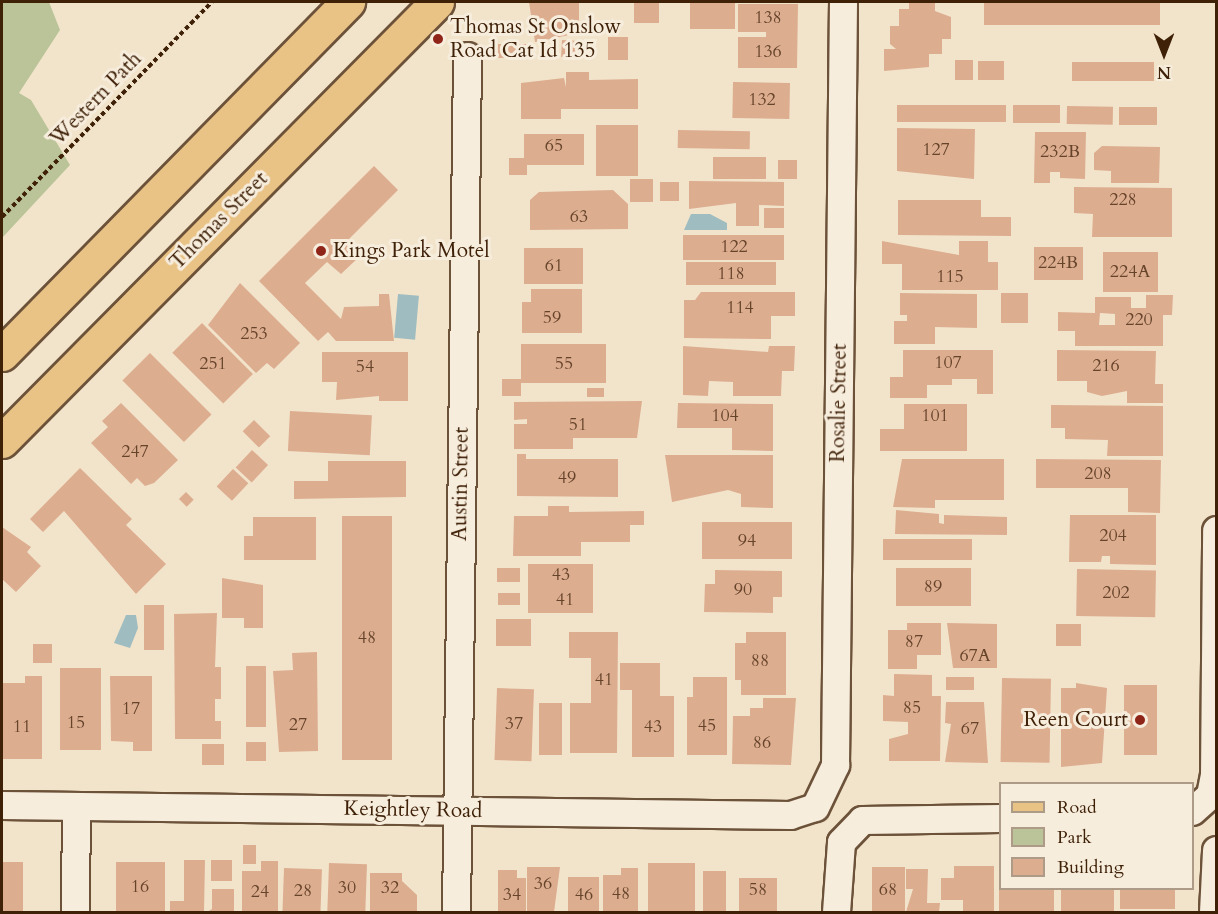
<!DOCTYPE html>
<style>
body{margin:0}
#map{position:relative;width:1218px;height:914px;overflow:hidden;background:#f2e4cb;font-family:Cardo,serif}
div>[style]{position:absolute}
.green>*{inset:0;background:#bac498}
.water>*{inset:0;background:#9fbcc0;transform-origin:0 0}
.building>*{inset:0;background:#ddad90;transform-origin:0 0}
.path>*{height:4px;margin-top:-2px;transform-origin:0;background:repeating-linear-gradient(90deg,#3f2108 0 4.5px,transparent 0 7.5px)}
.roads{filter:drop-shadow(2px 0 #6c5239) drop-shadow(-2px 0 #6c5239) drop-shadow(0 2px #6c5239) drop-shadow(0 -2px #6c5239)}
.minor>*{height:27px;margin:-13.5px;padding:0 13.5px;transform-origin:13.5px;border-radius:13.5px;background:#f7eddd}
.primary>*{height:33px;margin:-16.5px;padding:0 16.5px;transform-origin:16.5px;border-radius:16.5px;background:#e9c286}
.dots>*{width:16px;height:16px;translate:-50% -50%;box-sizing:border-box;border:3px solid #f7eddd;border-radius:50%}
span{translate:-50% -50%;white-space:nowrap;text-align:center;line-height:1.15;-webkit-text-stroke:6px #f7eddd;paint-order:stroke}
.number-label{font-size:18px;color:#66442a}
.number-label span{-webkit-text-stroke-width:0}
.poi-label{font-size:21px;color:#3f2108}
.left{translate:0 -50%;text-align:left}
.right{translate:-100% -50%;text-align:right}
.street-label{font-size:21px;color:#3f2108}
.frame{position:absolute;inset:0;border:3px solid #3f2108;pointer-events:none}
.legend{position:absolute;left:999px;top:782px;width:195px;height:108px;box-sizing:border-box;background:#f7eddd;border:2px solid #ad9b88;margin:0;padding:8px 10px;list-style:none;font-size:18px;color:#3f2108}
.legend li{display:flex;align-items:center;gap:12px;height:30px}
.legend b{width:30px;border:2px solid #ad9b88}
.north{position:absolute;left:1134px;top:24px;width:60px;height:60px;-webkit-text-stroke:4px #f7eddd;paint-order:stroke;rotate:180deg;font-size:16px;font-weight:700;line-height:24px;text-align:center;color:#3f2108}
.north::after{content:'';display:block;margin:auto;width:21px;height:27px;background:#3f2108;clip-path:polygon(50% 0,100% 100%,50% 72%,0 100%)}
</style>
<div id="map">
<div class="green">
<div style="clip-path:polygon(2px 2px,49px 2px,60px 30px,19px 93px,31px 100px,70px 165px,2px 238px)"></div>
</div>
<div class="water">
<div style="clip-path:polygon(691px 214px,710px 214px,727px 223px,727px 230px,684px 230px)"></div>
<div style="left:398px;top:294px;width:21px;height:44px;rotate:5deg"></div>
<div style="clip-path:polygon(126px 615px,136px 615px,138px 628px,130px 648px,114px 643px)"></div>
</div>
<div class="building">
<div style="clip-path:polygon(529px 2px,579px 2px,579px 33px,535px 42px)"></div>
<div style="left:634px;top:2px;width:25px;height:21px"></div>
<div style="left:690px;top:2px;width:45px;height:27px"></div>
<div style="clip-path:polygon(909px 2px,935px 3px,935px 11px,951px 17px,951px 39px,942px 39px,942px 54px,929px 54px,929px 67px,884px 71px,884px 49px,896px 49px,890px 44px,890px 26px,899px 26px,899px 9px,909px 9px)"></div>
<div style="left:984px;top:2px;width:176px;height:23px"></div>
<div style="clip-path:polygon(738px 4px,798px 4px,797px 68px,738px 68px,738px 37px,766px 37px,766px 32px,738px 32px)"></div>
<div style="left:608px;top:37px;width:20px;height:23px"></div>
<div style="left:562px;top:40px;width:17px;height:17px;rotate:3deg"></div>
<div style="left:498px;top:44px;width:28px;height:14px"></div>
<div style="left:955px;top:60px;width:18px;height:20px"></div>
<div style="left:978px;top:61px;width:26px;height:19px"></div>
<div style="left:1072px;top:62px;width:82px;height:19px"></div>
<div style="clip-path:polygon(566px 72px,589px 72px,589px 80px,638px 79px,638px 109px,561px 109px,561px 119px,521px 119px,521px 83px,564px 78px,566px 87px)"></div>
<div style="left:733px;top:82px;width:57px;height:36px;rotate:1deg"></div>
<div style="left:897px;top:105px;width:109px;height:17px"></div>
<div style="left:1013px;top:105px;width:47px;height:18px"></div>
<div style="left:1067px;top:106px;width:46px;height:18px;rotate:1deg"></div>
<div style="left:1119px;top:107px;width:38px;height:18px"></div>
<div style="left:596px;top:125px;width:42px;height:51px"></div>
<div style="clip-path:polygon(897px 128px,975px 129px,974px 179px,897px 171px)"></div>
<div style="left:678px;top:130px;width:72px;height:18px;rotate:1deg"></div>
<div style="clip-path:polygon(1035px 132px,1086px 132px,1085px 179px,1060px 178px,1060px 172px,1050px 172px,1050px 183px,1034px 183px)"></div>
<div style="clip-path:polygon(524px 134px,584px 134px,584px 165px,527px 165px,527px 175px,509px 175px,509px 158px,524px 158px)"></div>
<div style="clip-path:polygon(1102px 146px,1160px 147px,1159px 183px,1111px 183px,1111px 171px,1094px 170px,1094px 153px)"></div>
<div style="left:713px;top:157px;width:53px;height:22px"></div>
<div style="left:778px;top:160px;width:19px;height:19px"></div>
<div style="clip-path:polygon(374px 166px,398px 190px,345px 243px,358px 258px,341px 274px,327px 262px,305px 283px,341px 319px,344px 307px,379px 306px,379px 294px,389px 294px,394px 341px,336px 341px,328px 332px,318px 341px,259px 281px)"></div>
<div style="left:630px;top:179px;width:23px;height:23px"></div>
<div style="clip-path:polygon(689px 181px,784px 182px,784px 206px,759px 205px,759px 226px,736px 226px,736px 203px,689px 209px)"></div>
<div style="left:660px;top:182px;width:19px;height:19px"></div>
<div style="clip-path:polygon(1074px 187px,1172px 188px,1172px 237px,1092px 237px,1093px 214px,1074px 213px)"></div>
<div style="clip-path:polygon(613px 190px,628px 204px,628px 229px,530px 230px,530px 200px,539px 192px)"></div>
<div style="clip-path:polygon(898px 200px,981px 200px,981px 217px,1011px 217px,1011px 236px,898px 235px)"></div>
<div style="left:764px;top:208px;width:20px;height:20px"></div>
<div style="left:683px;top:235px;width:101px;height:25px"></div>
<div style="clip-path:polygon(882px 241px,959px 255px,959px 241px,988px 241px,988px 262px,998px 262px,998px 290px,902px 290px,902px 264px,882px 264px)"></div>
<div style="left:1034px;top:247px;width:49px;height:33px"></div>
<div style="left:524px;top:248px;width:59px;height:36px"></div>
<div style="left:1103px;top:252px;width:55px;height:40px"></div>
<div style="left:686px;top:262px;width:90px;height:23px"></div>
<div style="clip-path:polygon(240px 283px,300px 343px,274px 369px,267px 363px,256px 373px,208px 325px)"></div>
<div style="clip-path:polygon(531px 289px,582px 289px,582px 333px,522px 333px,522px 302px,531px 302px)"></div>
<div style="clip-path:polygon(701px 292px,795px 292px,795px 316px,771px 316px,771px 339px,684px 338px,684px 300px,695px 300px)"></div>
<div style="clip-path:polygon(900px 293px,977px 294px,977px 328px,935px 327px,935px 344px,894px 344px,894px 321px,907px 321px,907px 315px,900px 315px)"></div>
<div style="left:1001px;top:293px;width:27px;height:30px"></div>
<div style="clip-path:polygon(evenodd,1146px 295px,1173px 295px,1172px 315px,1163px 315px,1163px 346px,1075px 346px,1075px 331px,1058px 331px,1058px 312px,1095px 313px,1095px 297px,1131px 297px,1131px 308px,1146px 308px,1146px 295px,1100px 313px,1115px 314px,1115px 325px,1099px 325px,1100px 313px)"></div>
<div style="left:202px;top:323px;width:72px;height:42px;rotate:45deg"></div>
<div style="clip-path:polygon(521px 344px,606px 344px,606px 383px,521px 383px,521px 396px,502px 396px,502px 379px,521px 379px)"></div>
<div style="clip-path:polygon(683px 346px,768px 352px,769px 346px,795px 346px,794px 371px,782px 371px,781px 396px,733px 396px,733px 382px,709px 381px,708px 396px,683px 395px)"></div>
<div style="clip-path:polygon(903px 350px,993px 350px,993px 394px,977px 394px,977px 379px,952px 379px,952px 385px,927px 385px,927px 398px,890px 398px,890px 377px,903px 377px)"></div>
<div style="clip-path:polygon(1057px 350px,1156px 351px,1155px 384px,1163px 384px,1163px 403px,1127px 403px,1127px 391px,1102px 396px,1087px 392px,1087px 381px,1057px 381px)"></div>
<div style="clip-path:polygon(322px 352px,408px 352px,408px 401px,379px 401px,379px 396px,336px 400px,337px 382px,322px 382px)"></div>
<div style="left:150px;top:353px;width:87px;height:39px;rotate:45deg"></div>
<div style="left:587px;top:388px;width:17px;height:9px"></div>
<div style="clip-path:polygon(642px 401px,637px 438px,573px 438px,573px 449px,514px 449px,514px 424px,527px 424px,527px 419px,514px 420px,514px 402px)"></div>
<div style="clip-path:polygon(121px 403px,178px 460px,154px 483px,145px 486px,137px 478px,131px 484px,91px 443px,108px 427px,102px 421px)"></div>
<div style="clip-path:polygon(678px 403px,773px 404px,773px 451px,732px 450px,732px 428px,677px 428px)"></div>
<div style="clip-path:polygon(904px 404px,967px 404px,967px 451px,880px 451px,880px 429px,904px 429px)"></div>
<div style="clip-path:polygon(1051px 405px,1163px 406px,1163px 456px,1107px 456px,1108px 440px,1065px 439px,1065px 428px,1051px 428px)"></div>
<div style="left:290px;top:411px;width:82px;height:40px;rotate:3deg"></div>
<div style="left:254px;top:420px;width:23px;height:16px;rotate:45deg"></div>
<div style="left:252px;top:450px;width:22px;height:24px;rotate:43deg"></div>
<div style="clip-path:polygon(517px 454px,526px 454px,526px 459px,618px 459px,618px 497px,517px 496px)"></div>
<div style="clip-path:polygon(665px 455px,773px 455px,773px 508px,741px 507px,741px 494px,728px 490px,672px 502px)"></div>
<div style="clip-path:polygon(902px 459px,1004px 459px,1004px 500px,935px 500px,935px 508px,893px 507px)"></div>
<div style="clip-path:polygon(1036px 459px,1161px 460px,1160px 513px,1128px 512px,1128px 488px,1036px 488px)"></div>
<div style="clip-path:polygon(328px 461px,406px 461px,406px 497px,294px 499px,294px 481px,328px 481px)"></div>
<div style="clip-path:polygon(80px 468px,132px 519px,126px 525px,166px 564px,136px 594px,64px 511px,43px 532px,30px 519px)"></div>
<div style="left:233px;top:469px;width:21px;height:24px;rotate:43deg"></div>
<div style="left:186px;top:492px;width:11px;height:10px;rotate:45deg"></div>
<div style="clip-path:polygon(548px 506px,569px 506px,569px 512px,644px 511px,644px 525px,630px 525px,630px 542px,581px 542px,581px 556px,513px 556px,514px 516px,548px 516px)"></div>
<div style="clip-path:polygon(896px 510px,939px 514px,939px 523px,944px 524px,944px 515px,1007px 517px,1007px 535px,895px 534px)"></div>
<div style="clip-path:polygon(1070px 515px,1156px 515px,1156px 565px,1110px 564px,1110px 556px,1102px 556px,1101px 562px,1069px 562px)"></div>
<div style="left:342px;top:516px;width:50px;height:244px"></div>
<div style="clip-path:polygon(253px 517px,316px 517px,316px 560px,244px 560px,244px 536px,253px 536px)"></div>
<div style="left:702px;top:522px;width:90px;height:37px"></div>
<div style="clip-path:polygon(2px 527px,31px 547px,27px 552px,41px 566px,16px 592px,2px 579px)"></div>
<div style="left:883px;top:539px;width:89px;height:21px"></div>
<div style="left:528px;top:564px;width:65px;height:49px"></div>
<div style="left:497px;top:568px;width:23px;height:14px"></div>
<div style="left:896px;top:568px;width:75px;height:38px"></div>
<div style="left:1077px;top:569px;width:79px;height:47px;rotate:1deg"></div>
<div style="clip-path:polygon(715px 570px,782px 571px,782px 597px,773px 597px,773px 613px,704px 612px,705px 584px,715px 584px)"></div>
<div style="clip-path:polygon(222px 578px,263px 585px,263px 628px,244px 628px,244px 618px,222px 618px)"></div>
<div style="left:520px;top:593px;width:12px;height:22px;rotate:90deg"></div>
<div style="left:144px;top:605px;width:20px;height:45px"></div>
<div style="clip-path:polygon(217px 613px,215px 667px,221px 667px,221px 699px,215px 699px,215px 721px,221px 721px,221px 739px,175px 739px,174px 614px)"></div>
<div style="left:496px;top:619px;width:35px;height:27px"></div>
<div style="clip-path:polygon(907px 623px,941px 623px,941px 655px,917px 655px,917px 669px,888px 669px,888px 630px,907px 630px)"></div>
<div style="clip-path:polygon(947px 623px,997px 624px,997px 668px,953px 668px)"></div>
<div style="left:1056px;top:624px;width:25px;height:22px"></div>
<div style="clip-path:polygon(569px 632px,618px 632px,617px 753px,570px 753px,570px 703px,591px 703px,591px 658px,569px 658px)"></div>
<div style="clip-path:polygon(746px 632px,786px 632px,786px 695px,741px 695px,741px 680px,735px 680px,735px 643px,746px 643px)"></div>
<div style="left:33px;top:644px;width:19px;height:19px"></div>
<div style="clip-path:polygon(317px 652px,318px 751px,279px 752px,273px 671px,293px 670px,292px 653px)"></div>
<div style="clip-path:polygon(620px 663px,660px 663px,660px 696px,674px 696px,674px 757px,632px 757px,632px 690px,620px 690px)"></div>
<div style="left:246px;top:666px;width:20px;height:61px"></div>
<div style="left:60px;top:668px;width:41px;height:82px"></div>
<div style="clip-path:polygon(894px 674px,932px 675px,932px 696px,941px 696px,940px 761px,889px 761px,889px 739px,908px 734px,908px 722px,883px 721px,883px 695px,894px 696px)"></div>
<div style="clip-path:polygon(25px 676px,42px 676px,42px 759px,2px 759px,2px 683px,25px 683px)"></div>
<div style="clip-path:polygon(110px 676px,152px 676px,152px 751px,133px 751px,133px 742px,111px 741px)"></div>
<div style="clip-path:polygon(693px 677px,727px 677px,727px 755px,687px 755px,687px 697px,693px 697px)"></div>
<div style="left:946px;top:677px;width:28px;height:13px"></div>
<div style="left:1002px;top:678px;width:49px;height:84px;rotate:1deg"></div>
<div style="clip-path:polygon(1076px 683px,1107px 688px,1102px 763px,1061px 767px,1061px 688px,1076px 688px)"></div>
<div style="left:1124px;top:685px;width:33px;height:70px"></div>
<div style="left:497px;top:688px;width:37px;height:72px;rotate:2deg"></div>
<div style="clip-path:polygon(763px 698px,796px 698px,791px 765px,732px 764px,733px 716px,750px 716px,750px 708px,763px 708px)"></div>
<div style="clip-path:polygon(946px 702px,984px 702px,988px 763px,945px 762px,951px 724px,945px 723px)"></div>
<div style="left:539px;top:703px;width:23px;height:52px"></div>
<div style="left:246px;top:742px;width:20px;height:19px"></div>
<div style="left:202px;top:744px;width:22px;height:21px"></div>
<div style="left:243px;top:845px;width:13px;height:19px"></div>
<div style="clip-path:polygon(184px 860px,205px 860px,204px 912px,170px 912px,170px 901px,184px 901px)"></div>
<div style="left:211px;top:860px;width:21px;height:21px"></div>
<div style="clip-path:polygon(261px 861px,278px 861px,278px 912px,242px 912px,242px 871px,261px 871px)"></div>
<div style="left:2px;top:862px;width:21px;height:50px"></div>
<div style="left:116px;top:862px;width:49px;height:50px"></div>
<div style="left:329px;top:863px;width:38px;height:49px;rotate:2deg"></div>
<div style="left:648px;top:863px;width:47px;height:49px"></div>
<div style="clip-path:polygon(954px 866px,994px 866px,994px 912px,963px 912px,963px 900px,941px 900px,941px 878px,954px 878px)"></div>
<div style="clip-path:polygon(527px 867px,560px 867px,554px 912px,527px 912px)"></div>
<div style="left:872px;top:867px;width:33px;height:45px"></div>
<div style="left:284px;top:868px;width:38px;height:44px;rotate:2deg"></div>
<div style="clip-path:polygon(621px 868px,638px 868px,638px 912px,603px 912px,603px 875px,621px 875px)"></div>
<div style="clip-path:polygon(906px 869px,928px 869px,927px 903px,940px 903px,939px 912px,906px 912px,913px 889px,906px 889px)"></div>
<div style="clip-path:polygon(498px 870px,517px 870px,517px 878px,526px 878px,526px 912px,498px 912px)"></div>
<div style="left:703px;top:871px;width:23px;height:41px"></div>
<div style="clip-path:polygon(370px 873px,402px 873px,402px 881px,417px 895px,417px 912px,370px 912px)"></div>
<div style="left:568px;top:877px;width:31px;height:35px"></div>
<div style="left:739px;top:878px;width:38px;height:34px"></div>
<div style="left:999px;top:888px;width:55px;height:24px"></div>
<div style="left:1061px;top:888px;width:53px;height:24px"></div>
<div style="left:1120px;top:888px;width:55px;height:21px"></div>
<div style="clip-path:polygon(212px 889px,234px 889px,234px 912px,207px 912px,212px 909px)"></div>
</div>
<div class="path">
<div style="left:2px;top:217px;width:301px;rotate:-45.7deg"></div>
</div>
<div class="roads">
<div class="minor">
<div style="left:2px;top:805px;width:788px;rotate:0.73deg"></div>
<div style="left:790px;top:815px;width:26px;rotate:-18deg"></div>
<div style="left:815px;top:807px;width:47px;rotate:-64.5deg"></div>
<div style="left:835px;top:765px;width:763px;rotate:-89.4deg"></div>
<div style="left:1192px;top:811px;width:24px;rotate:-42deg"></div>
<div style="left:1210px;top:795px;width:20px;rotate:-79deg"></div>
<div style="left:1214px;top:775px;width:245px;rotate:-89.5deg"></div>
<div style="left:75px;top:912px;width:106px;rotate:-89.5deg"></div>
<div style="left:456px;top:912px;width:856px;rotate:-89.26deg"></div>
<div style="left:836px;top:912px;width:70px;rotate:-85.9deg"></div>
<div style="left:841px;top:842px;width:30px;rotate:-46deg"></div>
<div style="left:862px;top:820px;width:138px;rotate:-0.8deg"></div>
<div style="left:1213px;top:912px;width:62px;rotate:-87.2deg"></div>
</div>
<div class="primary">
<div style="left:2px;top:354px;width:494px;rotate:-45.5deg"></div>
<div style="left:2px;top:441px;width:618px;rotate:-45.26deg"></div>
</div>
</div>
<div class="dots">
<div style="left:438px;top:39px;background:#8f2418"></div>
<div style="left:321px;top:251px;background:#8f2418"></div>
<div style="left:1140px;top:720px;background:#8f2418"></div>
</div>
<div class="number-label">
<span style="left:768px;top:18px">138</span>
<span style="left:768px;top:52px">136</span>
<span style="left:762px;top:100px">132</span>
<span style="left:554px;top:146px">65</span>
<span style="left:936px;top:150px">127</span>
<span style="left:1060px;top:152px">232B</span>
<span style="left:1123px;top:200px">228</span>
<span style="left:579px;top:217px">63</span>
<span style="left:734px;top:247px">122</span>
<span style="left:1058px;top:263px">224B</span>
<span style="left:554px;top:266px">61</span>
<span style="left:1130px;top:272px">224A</span>
<span style="left:731px;top:274px">118</span>
<span style="left:950px;top:277px">115</span>
<span style="left:740px;top:308px">114</span>
<span style="left:552px;top:318px">59</span>
<span style="left:1139px;top:320px">220</span>
<span style="left:254px;top:334px">253</span>
<span style="left:948px;top:363px">107</span>
<span style="left:213px;top:364px">251</span>
<span style="left:564px;top:364px">55</span>
<span style="left:1106px;top:366px">216</span>
<span style="left:365px;top:367px">54</span>
<span style="left:725px;top:416px">104</span>
<span style="left:935px;top:416px">101</span>
<span style="left:578px;top:425px">51</span>
<span style="left:135px;top:452px">247</span>
<span style="left:1098px;top:474px">208</span>
<span style="left:567px;top:478px">49</span>
<span style="left:1113px;top:536px">204</span>
<span style="left:747px;top:541px">94</span>
<span style="left:561px;top:575px">43</span>
<span style="left:933px;top:587px">89</span>
<span style="left:743px;top:590px">90</span>
<span style="left:1116px;top:593px">202</span>
<span style="left:565px;top:600px">41</span>
<span style="left:367px;top:638px">48</span>
<span style="left:914px;top:642px">87</span>
<span style="left:975px;top:656px">67A</span>
<span style="left:760px;top:661px">88</span>
<span style="left:604px;top:680px">41</span>
<span style="left:912px;top:708px">85</span>
<span style="left:131px;top:709px">17</span>
<span style="left:76px;top:723px">15</span>
<span style="left:514px;top:724px">37</span>
<span style="left:298px;top:725px">27</span>
<span style="left:707px;top:726px">45</span>
<span style="left:22px;top:727px">11</span>
<span style="left:653px;top:727px">43</span>
<span style="left:970px;top:729px">67</span>
<span style="left:762px;top:743px">86</span>
<span style="left:543px;top:884px">36</span>
<span style="left:140px;top:887px">16</span>
<span style="left:347px;top:888px">30</span>
<span style="left:390px;top:888px">32</span>
<span style="left:758px;top:890px">58</span>
<span style="left:888px;top:890px">68</span>
<span style="left:303px;top:891px">28</span>
<span style="left:260px;top:892px">24</span>
<span style="left:621px;top:894px">48</span>
<span style="left:512px;top:895px">34</span>
<span style="left:584px;top:895px">46</span>
</div>
<div class="poi-label">
<span class="left" style="left:450px;top:39px">Thomas St Onslow<br>Road Cat Id 135</span>
<span class="left" style="left:333px;top:251px">Kings Park Motel</span>
<span class="right" style="left:1128px;top:720px">Reen Court</span>
</div>
<div class="street-label">
<span style="left:96px;top:99px;rotate:-46deg">Western Path</span>
<span style="left:219px;top:221px;rotate:-45deg">Thomas Street</span>
<span style="left:839px;top:403px;rotate:-89deg">Rosalie Street</span>
<span style="left:461px;top:484px;rotate:-89deg">Austin Street</span>
<span style="left:413px;top:810px;rotate:1deg">Keightley Road</span>
</div>
<div class="frame"></div>
<ul class="legend">
<li><b style="height:8px;background:#e9c286"></b>Road</li>
<li><b style="height:16px;background:#bac498"></b>Park</li>
<li><b style="height:16px;background:#ddad90"></b>Building</li>
</ul>
<div class="north">N</div>
</div>
